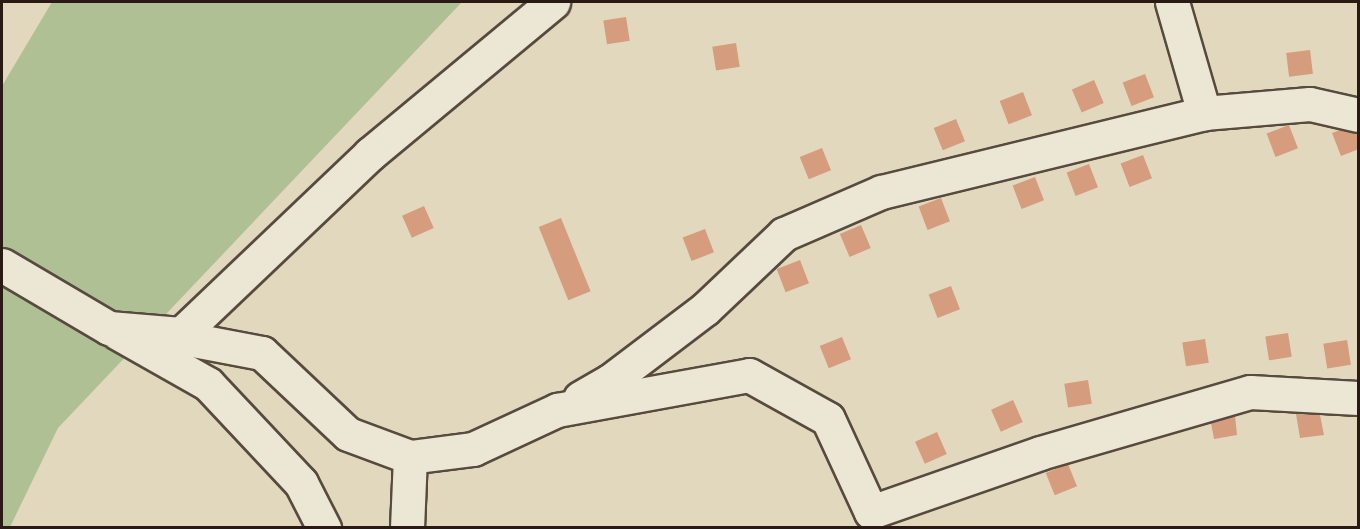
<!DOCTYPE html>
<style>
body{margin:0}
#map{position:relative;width:1360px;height:529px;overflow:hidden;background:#e2d8bd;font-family:"EB Garamond",serif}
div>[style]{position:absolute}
.green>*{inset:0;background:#afc094}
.building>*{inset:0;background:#d59c7d;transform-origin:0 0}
.roads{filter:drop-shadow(2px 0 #574a3e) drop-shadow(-2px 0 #574a3e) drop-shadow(0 2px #574a3e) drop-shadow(0 -2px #574a3e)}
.minor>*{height:33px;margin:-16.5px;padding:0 16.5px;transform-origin:16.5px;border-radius:16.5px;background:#ece6d4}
span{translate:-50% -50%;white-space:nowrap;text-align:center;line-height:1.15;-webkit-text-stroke:5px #ece6d4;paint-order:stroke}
.frame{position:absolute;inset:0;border:3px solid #291a13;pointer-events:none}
</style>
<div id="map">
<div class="green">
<div style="clip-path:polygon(52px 2px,462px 2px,58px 428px,10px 527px,2px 528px,2px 86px)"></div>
</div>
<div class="building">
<div style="left:626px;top:17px;width:24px;height:23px;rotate:81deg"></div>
<div style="left:736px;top:43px;width:24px;height:24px;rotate:81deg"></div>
<div style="left:1310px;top:50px;width:24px;height:24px;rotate:83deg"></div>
<div style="left:1145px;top:74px;width:25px;height:24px;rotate:69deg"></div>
<div style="left:1094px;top:80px;width:25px;height:24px;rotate:67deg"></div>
<div style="left:1023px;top:92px;width:25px;height:25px;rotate:69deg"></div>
<div style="left:956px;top:119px;width:24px;height:24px;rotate:68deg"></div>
<div style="left:1289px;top:125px;width:25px;height:24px;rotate:69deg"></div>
<div style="clip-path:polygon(1340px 130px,1359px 133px,1359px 149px,1341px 156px,1332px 133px)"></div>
<div style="left:822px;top:148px;width:24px;height:24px;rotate:68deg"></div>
<div style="left:1143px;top:155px;width:25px;height:24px;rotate:69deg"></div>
<div style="left:1089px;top:164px;width:25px;height:24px;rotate:69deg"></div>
<div style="left:1035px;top:177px;width:25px;height:24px;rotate:69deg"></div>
<div style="left:941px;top:198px;width:25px;height:24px;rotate:69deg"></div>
<div style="left:424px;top:206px;width:24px;height:24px;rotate:66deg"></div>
<div style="left:561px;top:218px;width:79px;height:24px;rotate:68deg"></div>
<div style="left:861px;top:225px;width:25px;height:23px;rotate:67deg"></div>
<div style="left:705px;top:229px;width:25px;height:24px;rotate:69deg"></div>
<div style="left:800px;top:260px;width:25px;height:25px;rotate:69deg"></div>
<div style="left:951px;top:286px;width:25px;height:24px;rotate:69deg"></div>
<div style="left:1288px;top:333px;width:24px;height:23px;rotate:81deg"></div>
<div style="left:842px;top:337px;width:24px;height:24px;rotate:68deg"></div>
<div style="left:1205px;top:339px;width:24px;height:23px;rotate:81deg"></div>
<div style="left:1347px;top:340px;width:25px;height:24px;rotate:81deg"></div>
<div style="left:1088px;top:380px;width:24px;height:24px;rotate:81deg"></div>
<div style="left:1013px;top:400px;width:24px;height:24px;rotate:66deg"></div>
<div style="clip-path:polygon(1296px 414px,1320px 415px,1324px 435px,1300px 438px)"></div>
<div style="clip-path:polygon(1235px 416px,1237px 435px,1214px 439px,1211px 423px)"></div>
<div style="left:937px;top:432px;width:24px;height:24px;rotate:66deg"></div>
<div style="left:1068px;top:464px;width:24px;height:24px;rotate:68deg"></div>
</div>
<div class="roads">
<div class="minor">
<div style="left:1172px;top:2px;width:116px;rotate:73.9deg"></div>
<div style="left:1204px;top:113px;width:106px;rotate:-4.9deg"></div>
<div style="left:1310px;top:104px;width:49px;rotate:12.9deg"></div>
<div style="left:2px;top:265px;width:124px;rotate:30.5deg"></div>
<div style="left:109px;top:328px;width:72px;rotate:4.8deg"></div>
<div style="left:181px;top:334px;width:261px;rotate:-43.6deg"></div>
<div style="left:370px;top:154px;width:238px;rotate:-39.7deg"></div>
<div style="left:118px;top:333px;width:103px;rotate:29.5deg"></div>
<div style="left:208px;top:384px;width:136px;rotate:46.8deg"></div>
<div style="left:301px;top:483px;width:51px;rotate:62.9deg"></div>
<div style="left:181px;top:334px;width:9px;rotate:36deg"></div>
<div style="left:188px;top:339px;width:75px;rotate:10.7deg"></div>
<div style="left:262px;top:353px;width:118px;rotate:43.3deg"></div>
<div style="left:348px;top:434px;width:66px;rotate:20.4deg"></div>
<div style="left:410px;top:457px;width:64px;rotate:-7.2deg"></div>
<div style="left:473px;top:449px;width:93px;rotate:-24.9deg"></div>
<div style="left:557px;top:410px;width:195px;rotate:-10.3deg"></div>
<div style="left:749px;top:375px;width:90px;rotate:29.1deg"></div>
<div style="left:828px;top:419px;width:102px;rotate:65.2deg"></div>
<div style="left:871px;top:512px;width:179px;rotate:-19.2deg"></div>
<div style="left:1040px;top:453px;width:219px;rotate:-16.2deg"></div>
<div style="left:1250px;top:392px;width:108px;rotate:3.2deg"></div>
<div style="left:580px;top:398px;width:34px;rotate:-30deg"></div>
<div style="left:610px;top:381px;width:119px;rotate:-37.2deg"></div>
<div style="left:705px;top:309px;width:109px;rotate:-43.5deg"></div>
<div style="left:784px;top:234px;width:106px;rotate:-23.4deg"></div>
<div style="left:881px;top:192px;width:333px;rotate:-13.7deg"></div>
<div style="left:407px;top:528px;width:71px;rotate:-87.6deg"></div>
</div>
</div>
<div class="frame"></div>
</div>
